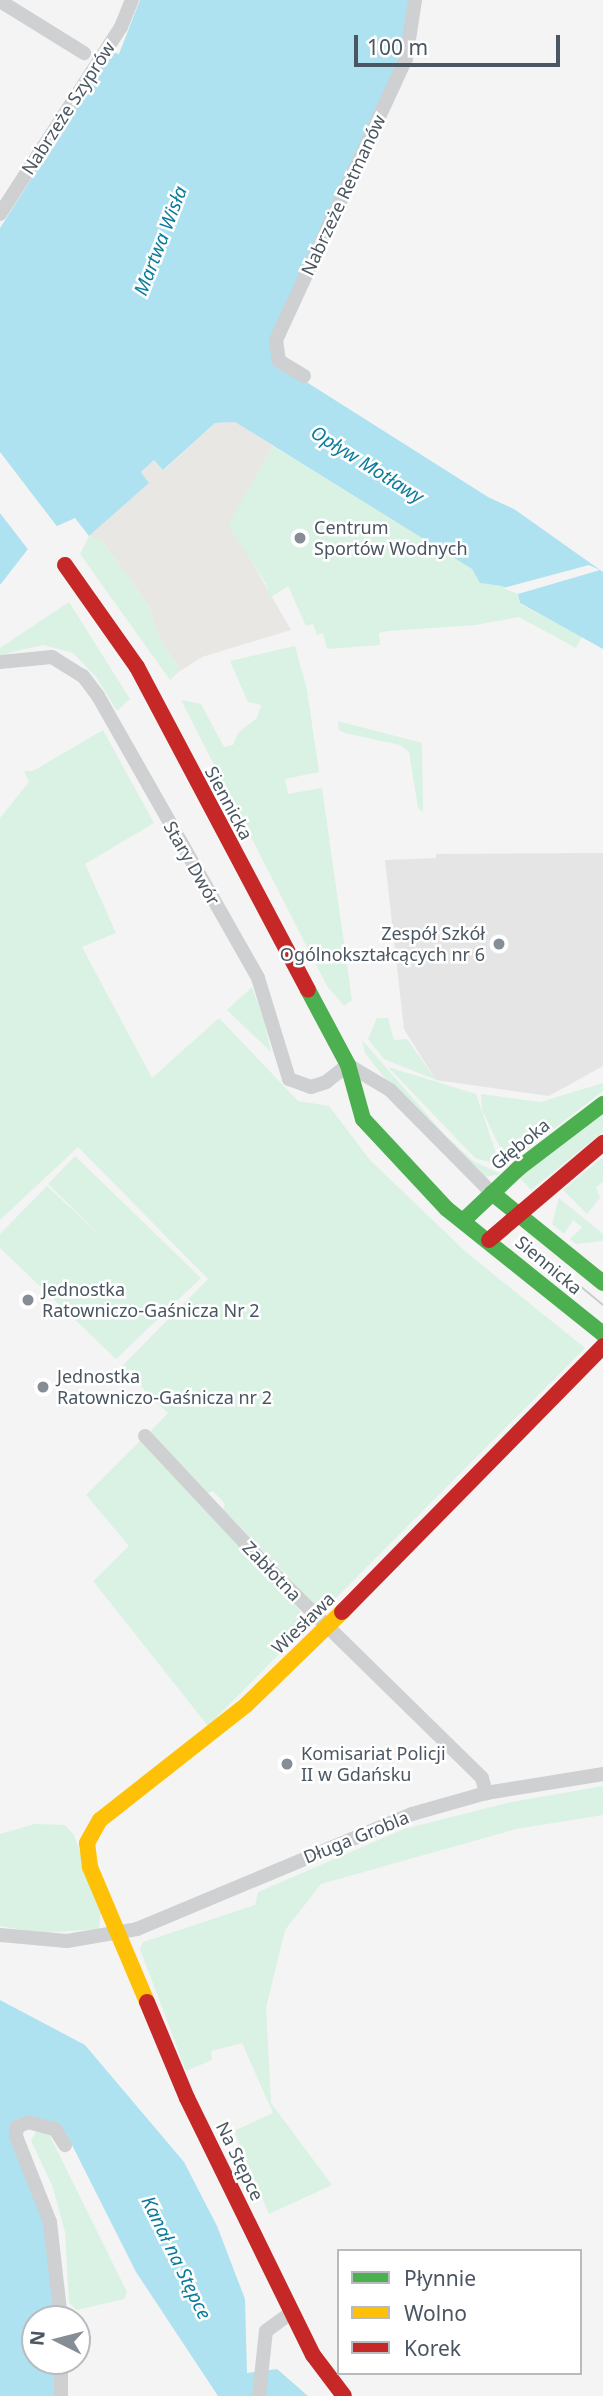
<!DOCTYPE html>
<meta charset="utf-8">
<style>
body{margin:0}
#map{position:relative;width:603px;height:2396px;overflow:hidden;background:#f4f4f4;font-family:"Noto Sans",sans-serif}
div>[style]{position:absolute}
.commercial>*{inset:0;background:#e8e7e3}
.education>*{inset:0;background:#e6e5e6}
.green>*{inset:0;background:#d9f2e3}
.water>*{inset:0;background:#aee2f0}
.pier>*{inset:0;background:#f4f4f4}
.street>*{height:14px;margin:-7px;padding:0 7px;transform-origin:7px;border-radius:7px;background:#ced0d2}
.fast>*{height:16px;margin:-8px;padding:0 8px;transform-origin:8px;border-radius:8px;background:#4caf50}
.slow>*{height:16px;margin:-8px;padding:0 8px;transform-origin:8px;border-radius:8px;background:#ffc107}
.jam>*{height:16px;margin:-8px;padding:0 8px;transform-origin:8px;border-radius:8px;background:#c62828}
.tram>*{height:2px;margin:-1px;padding:0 1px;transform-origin:1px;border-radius:1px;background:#c9cacc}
.dots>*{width:19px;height:19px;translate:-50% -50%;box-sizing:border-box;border:4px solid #fff;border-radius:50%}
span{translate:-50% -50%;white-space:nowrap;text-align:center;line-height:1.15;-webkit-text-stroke:5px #fff;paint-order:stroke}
.street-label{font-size:18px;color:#4a5661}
.poi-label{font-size:18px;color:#4a5661}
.left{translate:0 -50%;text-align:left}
.right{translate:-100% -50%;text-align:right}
.water-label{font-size:19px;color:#0c7c9b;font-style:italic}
.legend{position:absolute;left:337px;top:2249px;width:245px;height:126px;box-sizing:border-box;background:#fff;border:2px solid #b7bbc0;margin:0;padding:9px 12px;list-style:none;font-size:21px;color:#4a5661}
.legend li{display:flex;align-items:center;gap:14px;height:35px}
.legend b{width:35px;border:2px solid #b7bbc0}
.north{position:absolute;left:21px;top:2305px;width:70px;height:70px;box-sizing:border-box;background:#fff;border:2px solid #b7bbc0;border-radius:50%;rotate:276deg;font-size:19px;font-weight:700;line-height:28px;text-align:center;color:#4a5661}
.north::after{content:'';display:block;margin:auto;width:24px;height:32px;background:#868d94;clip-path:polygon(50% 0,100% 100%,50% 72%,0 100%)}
.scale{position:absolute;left:354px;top:35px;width:206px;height:32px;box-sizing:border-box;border:4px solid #4a5661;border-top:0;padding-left:9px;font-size:21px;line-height:24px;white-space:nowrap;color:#4a5661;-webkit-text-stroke:5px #fff;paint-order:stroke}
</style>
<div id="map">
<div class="commercial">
<div style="clip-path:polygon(235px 422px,273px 446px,230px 524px,291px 630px,202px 657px,180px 671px,157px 632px,149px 606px,102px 541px,89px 536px,149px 483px,141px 472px,154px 460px,164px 470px,215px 423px)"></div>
</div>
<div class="education">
<div style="clip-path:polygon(603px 853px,603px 1066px,549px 1096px,436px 1080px,404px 1029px,385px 860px,436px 858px,436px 854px)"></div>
</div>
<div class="green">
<div style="clip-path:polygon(273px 446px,472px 569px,480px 583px,503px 586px,518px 594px,520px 604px,582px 637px,576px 648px,519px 617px,475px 625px,388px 631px,379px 633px,380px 645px,327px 649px,323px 633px,317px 635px,313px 624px,306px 626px,288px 586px,270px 598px,266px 584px,228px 525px)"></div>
<div style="clip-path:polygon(89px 536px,102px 541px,149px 606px,157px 632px,180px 671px,170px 680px,80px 554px)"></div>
<div style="clip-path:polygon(69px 602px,130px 699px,117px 711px,96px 677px,73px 653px,43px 645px,0 655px,0 648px)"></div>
<div style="clip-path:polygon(295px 646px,307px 690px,319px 772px,285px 779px,288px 794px,322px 788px,352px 1000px,344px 1006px,327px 986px,181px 700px,201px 704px,224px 747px,233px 745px,238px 733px,257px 718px,261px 705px,248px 702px,230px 661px)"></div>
<div style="clip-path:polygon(338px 721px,422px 743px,423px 812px,418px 808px,409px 752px,400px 745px,345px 733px,339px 730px)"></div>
<div style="clip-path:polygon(103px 730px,154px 823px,85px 864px,116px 933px,82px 947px,152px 1078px,219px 1018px,298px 1101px,329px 1106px,370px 1160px,467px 1253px,585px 1348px,325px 1609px,316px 1607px,223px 1509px,225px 1504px,213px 1491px,208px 1493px,150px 1432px,168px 1413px,121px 1367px,208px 1279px,78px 1147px,0 1220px,0 818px,29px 782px,24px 771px,33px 771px)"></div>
<div style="clip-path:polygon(252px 987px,264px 1021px,271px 1052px,227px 1010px)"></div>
<div style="clip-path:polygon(377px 1018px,388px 1018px,394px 1040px,407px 1039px,436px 1080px,384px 1059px,368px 1039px)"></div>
<div style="clip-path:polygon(362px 1040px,444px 1134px,473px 1161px,501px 1174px,484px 1177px,399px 1096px,365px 1053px)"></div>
<div style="clip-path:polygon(388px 1067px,476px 1094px,500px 1165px,475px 1158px)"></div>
<div style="clip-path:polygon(603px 1083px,603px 1091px,512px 1161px,505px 1158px,482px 1110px,481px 1094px,540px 1102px)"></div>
<div style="clip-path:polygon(603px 1111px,603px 1132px,531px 1190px,519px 1177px)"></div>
<div style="clip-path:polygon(75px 1156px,201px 1278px,116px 1359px,0 1248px,0 1234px,47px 1186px,105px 1240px,48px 1184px)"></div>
<div style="clip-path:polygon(603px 1157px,603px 1182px,596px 1187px,600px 1198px,587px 1214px,563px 1190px)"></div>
<div style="clip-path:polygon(559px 1198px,603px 1234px,603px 1241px,576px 1244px,570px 1239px,582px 1227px,573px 1220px,564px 1234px,552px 1224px)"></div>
<div style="clip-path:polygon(140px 1441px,311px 1622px,208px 1726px,93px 1581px,129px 1546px,86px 1495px)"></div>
<div style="clip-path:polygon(603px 1786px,603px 1815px,516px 1829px,321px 1884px,285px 1930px,266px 2008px,271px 2103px,332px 2185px,269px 2214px,234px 2131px,273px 2113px,242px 2043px,211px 2051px,212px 2060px,186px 2071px,140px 1949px,143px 1942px,255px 1905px,258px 1892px,404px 1829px,507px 1803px)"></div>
<div style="clip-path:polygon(35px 1824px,65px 1825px,74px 1835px,101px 1910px,99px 1929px,41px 1933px,0 1926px,0 1834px)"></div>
<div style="clip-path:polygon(37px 2129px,48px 2132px,127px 2292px,124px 2299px,77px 2310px,69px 2303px,65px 2232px,52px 2185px,31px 2141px)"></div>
</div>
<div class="water">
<div style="clip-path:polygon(140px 0,414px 0,405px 59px,274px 339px,278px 364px,488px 497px,514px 509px,603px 572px,603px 649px,520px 603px,518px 594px,502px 586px,480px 583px,472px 569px,235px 422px,215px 423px,163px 470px,154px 460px,141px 472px,149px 483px,89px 536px,75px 518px,57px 526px,28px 549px,0 585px,0 228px,112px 52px,119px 54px)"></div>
<div style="clip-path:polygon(0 2000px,85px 2045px,184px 2162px,217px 2226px,245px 2299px,247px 2373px,277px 2369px,308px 2396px,218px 2396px,136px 2272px,67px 2135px,57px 2123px,28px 2115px,15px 2120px,10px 2134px,42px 2211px,56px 2319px,35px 2319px,35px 2361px,56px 2361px,55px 2396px,0 2396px)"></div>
</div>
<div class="pier">
<div style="clip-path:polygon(0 452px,59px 529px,30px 552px,0 513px)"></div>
<div style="clip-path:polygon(589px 565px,600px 570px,518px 594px,503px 588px)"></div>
</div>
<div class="street">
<div style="left:0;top:1px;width:99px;rotate:31.8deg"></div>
<div style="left:0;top:214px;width:223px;rotate:-57.1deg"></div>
<div style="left:121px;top:27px;width:29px;rotate:-68deg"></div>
<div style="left:304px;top:376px;width:29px;rotate:-149deg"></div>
<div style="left:279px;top:361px;width:21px;rotate:-98deg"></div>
<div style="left:276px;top:340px;width:310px;rotate:-65.2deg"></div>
<div style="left:406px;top:59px;width:60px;rotate:-81.3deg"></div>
<div style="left:0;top:662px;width:52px;rotate:-5.5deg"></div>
<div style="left:52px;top:657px;width:36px;rotate:32deg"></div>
<div style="left:83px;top:676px;width:25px;rotate:53deg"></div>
<div style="left:98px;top:696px;width:324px;rotate:60.4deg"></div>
<div style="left:258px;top:978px;width:106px;rotate:72.9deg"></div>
<div style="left:289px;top:1079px;width:23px;rotate:20deg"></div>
<div style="left:311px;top:1087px;width:16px;rotate:-18deg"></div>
<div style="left:326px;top:1082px;width:28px;rotate:-38deg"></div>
<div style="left:348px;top:1065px;width:49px;rotate:30.8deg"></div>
<div style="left:390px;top:1090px;width:145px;rotate:45.3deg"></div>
<div style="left:145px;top:1436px;width:196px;rotate:46.9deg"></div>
<div style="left:279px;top:1579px;width:284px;rotate:44.4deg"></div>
<div style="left:482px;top:1778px;width:16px;rotate:75deg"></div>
<div style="left:0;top:1935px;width:67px;rotate:5.1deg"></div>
<div style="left:67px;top:1941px;width:71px;rotate:-9.7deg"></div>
<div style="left:137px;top:1929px;width:298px;rotate:-22.7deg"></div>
<div style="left:412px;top:1814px;width:77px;rotate:-15.8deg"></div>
<div style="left:486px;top:1793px;width:119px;rotate:-9.2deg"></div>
<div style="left:61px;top:2319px;width:98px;rotate:-96.5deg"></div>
<div style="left:50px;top:2222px;width:92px;rotate:-111.6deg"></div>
<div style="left:16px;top:2136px;width:9px;rotate:-84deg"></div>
<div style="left:17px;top:2127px;width:12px;rotate:-24deg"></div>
<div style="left:28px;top:2122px;width:28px;rotate:15deg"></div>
<div style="left:55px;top:2129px;width:19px;rotate:58deg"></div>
<div style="left:61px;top:2396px;width:35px;rotate:-90deg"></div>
<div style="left:259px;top:2396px;width:65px;rotate:-83.9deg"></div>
<div style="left:266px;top:2331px;width:31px;rotate:-36deg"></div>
</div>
<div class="fast">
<div style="left:308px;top:990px;width:85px;rotate:61.9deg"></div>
<div style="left:348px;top:1065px;width:56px;rotate:74.5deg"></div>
<div style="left:363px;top:1119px;width:123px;rotate:47deg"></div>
<div style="left:447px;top:1209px;width:200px;rotate:38.7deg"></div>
<div style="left:492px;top:1193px;width:143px;rotate:39deg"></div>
<div style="left:465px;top:1219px;width:74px;rotate:-43.4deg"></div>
<div style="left:519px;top:1168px;width:106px;rotate:-37.3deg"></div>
</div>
<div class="slow">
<div style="left:147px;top:2002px;width:147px;rotate:-112.9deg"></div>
<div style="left:90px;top:1867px;width:24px;rotate:-97deg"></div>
<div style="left:87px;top:1843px;width:26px;rotate:-61deg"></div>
<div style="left:100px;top:1820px;width:186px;rotate:-38.2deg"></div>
<div style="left:246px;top:1705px;width:134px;rotate:-44.1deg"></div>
</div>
<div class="jam">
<div style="left:65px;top:565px;width:125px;rotate:54.8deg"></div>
<div style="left:137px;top:667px;width:365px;rotate:62.1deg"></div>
<div style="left:489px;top:1240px;width:150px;rotate:-40.4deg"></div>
<div style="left:342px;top:1612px;width:373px;rotate:-45.5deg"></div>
<div style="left:147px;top:2002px;width:104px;rotate:67.4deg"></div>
<div style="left:187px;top:2098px;width:286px;rotate:63.9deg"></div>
<div style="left:313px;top:2355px;width:51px;rotate:52.9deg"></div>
</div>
<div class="tram">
<div style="left:545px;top:1257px;width:75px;rotate:39.6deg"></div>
</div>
<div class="dots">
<div style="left:300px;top:538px;background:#868d94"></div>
<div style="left:499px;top:944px;background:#868d94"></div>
<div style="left:28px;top:1300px;background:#868d94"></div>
<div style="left:43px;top:1387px;background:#868d94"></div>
<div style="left:287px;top:1764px;background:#868d94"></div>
</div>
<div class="street-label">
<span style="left:68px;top:108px;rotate:-57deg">Nabrzeże Szyprów</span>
<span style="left:343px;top:195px;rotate:-65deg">Nabrzeże Retmanów</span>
<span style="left:229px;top:803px;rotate:62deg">Siennicka</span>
<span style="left:192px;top:863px;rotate:60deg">Stary Dwór</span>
<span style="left:520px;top:1144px;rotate:-39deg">Głęboka</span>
<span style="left:549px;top:1265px;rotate:40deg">Siennicka</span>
<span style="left:272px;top:1571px;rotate:46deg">Zabłotna</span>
<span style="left:303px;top:1623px;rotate:-44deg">Wiesława</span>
<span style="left:356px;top:1837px;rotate:-22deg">Długa Grobla</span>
<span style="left:240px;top:2161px;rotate:64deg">Na Stępce</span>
</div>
<div class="poi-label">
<span class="left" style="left:314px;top:538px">Centrum<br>Sportów Wodnych</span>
<span class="right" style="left:485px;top:944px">Zespół Szkół<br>Ogólnokształcących nr 6</span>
<span class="left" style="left:42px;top:1300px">Jednostka<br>Ratowniczo-Gaśnicza Nr 2</span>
<span class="left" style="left:57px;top:1387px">Jednostka<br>Ratowniczo-Gaśnicza nr 2</span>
<span class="left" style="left:301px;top:1764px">Komisariat Policji<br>II w Gdańsku</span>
</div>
<div class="water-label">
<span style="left:161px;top:241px;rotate:-69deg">Martwa Wisła</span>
<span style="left:367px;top:465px;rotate:32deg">Opływ Motławy</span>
<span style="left:176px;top:2258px;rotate:64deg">Kanał na Stępce</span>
</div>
<ul class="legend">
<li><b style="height:9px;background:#4caf50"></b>Płynnie</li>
<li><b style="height:9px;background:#ffc107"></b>Wolno</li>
<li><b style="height:9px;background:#c62828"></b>Korek</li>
</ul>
<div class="north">N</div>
<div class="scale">100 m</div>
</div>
